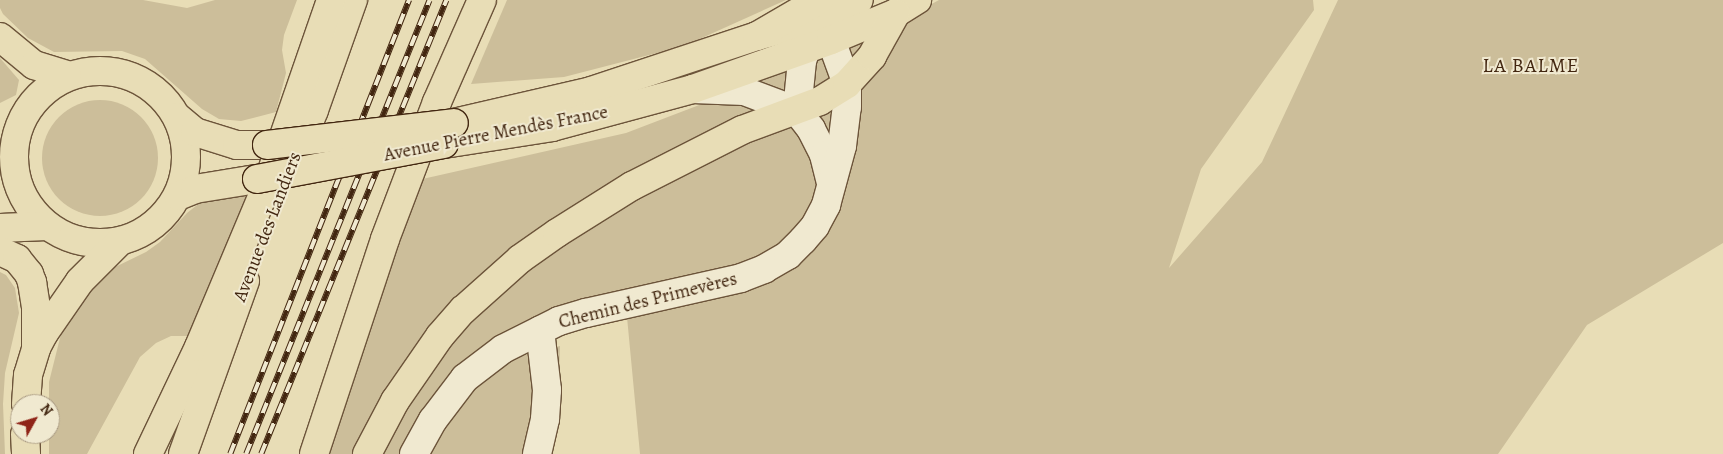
<!DOCTYPE html>
<meta charset="utf-8">
<style>
body{margin:0}
#map{position:relative;width:1723px;height:454px;overflow:hidden;background:#e8ddb6;font-family:Alegreya,serif}
div>[style]{position:absolute}
.green>*{inset:0;background:#ccbe9a}
.round{border-radius:50%}
.roads{filter:drop-shadow(1px 0 #6c543a) drop-shadow(-1px 0 #6c543a) drop-shadow(0 1px #6c543a) drop-shadow(0 -1px #6c543a)}
.minor>*{height:28px;margin:-14px;padding:0 14px;transform-origin:14px;border-radius:14px;background:#f0e9d0}
.major>*{height:28px;margin:-14px;padding:0 14px;transform-origin:14px;border-radius:14px;background:#e8ddb6}
.major>.ring{margin:-14px;padding:0;box-sizing:content-box;background:none;border:28px solid #e8ddb6;border-radius:50%}
.highway>*{height:28px;margin:-14px;padding:0 14px;transform-origin:14px;border-radius:14px;background:#e8ddb6}
.rail>*{height:5.5px;margin-top:-2.75px;transform-origin:0;background:repeating-linear-gradient(90deg,#f0e9d0 0 11px,#422610 0 22px);box-sizing:border-box;border-block:1px solid #422610}
.bridges{filter:drop-shadow(1px 0 #422610) drop-shadow(-1px 0 #422610) drop-shadow(0 1px #422610) drop-shadow(0 -1px #422610)}
.major-bridge>*{height:28px;margin:-14px;padding:0 14px;transform-origin:14px;border-radius:14px;background:#e8ddb6}
span{translate:-50% -50%;white-space:nowrap;text-align:center;line-height:1.15;-webkit-text-stroke:4px #f0e9d0;paint-order:stroke}
.street-label{font-size:19px;color:#422610}
.neighbourhood-label{font-size:20px;color:#422610;letter-spacing:1px}
.north{position:absolute;left:10px;top:394px;width:50px;height:50px;box-sizing:border-box;background:#f0e9d0;border:1px solid #aa9b83;border-radius:50%;rotate:51deg;font-size:14px;font-weight:700;line-height:20px;text-align:center;color:#422610}
.north::after{content:'';display:block;margin:auto;width:18px;height:22px;background:#8f2418;clip-path:polygon(50% 0,100% 100%,50% 72%,0 100%)}
</style>
<div id="map">
<div class="green">
<div style="clip-path:polygon(0 0,143px 0,187px 8px,215px 0,297px 0,284px 35px,282px 50px,286px 73px,276px 112px,241px 121px,219px 119px,202px 109px,145px 59px,122px 51px,54px 52px,28px 38px,3px 14px,0 8px)"></div>
<div style="clip-path:polygon(507px 0,786px 0,684px 46px,564px 77px,471px 84px)"></div>
<div style="clip-path:polygon(939px 0,1313px 0,1314px 10px,1201px 169px,1169px 268px,1262px 162px,1338px 0,1723px 0,1723px 243px,1587px 325px,1498px 454px,640px 454px,625px 296px,518px 333px,406px 454px,326px 454px,418px 180px,626px 133px,817px 60px,901px 21px)"></div>
<div style="clip-path:polygon(0 58px,19px 80px,16px 95px,0 103px)"></div>
<div class="round" style="left:42px;top:100px;width:116px;height:116px"></div>
<div style="clip-path:polygon(255px 186px,189px 336px,171px 336px,156px 343px,140px 357px,87px 454px,49px 454px,49px 382px,61px 334px,81px 299px,107px 271px,146px 252px,160px 242px,187px 213px,201px 202px)"></div>
<div style="clip-path:polygon(0 272px,6px 275px,15px 288px,19px 313px,5px 373px,3px 404px,5px 454px,0 454px)"></div>
<div style="clip-path:polygon(560px 346px,558px 422px,552px 454px,431px 454px,458px 407px,503px 361px)"></div>
</div>
<div class="roads">
<div class="minor">
<div style="left:693px;top:89px;width:51px;rotate:2.2deg"></div>
<div style="left:744px;top:91px;width:57px;rotate:20.7deg"></div>
<div style="left:797px;top:111px;width:23px;rotate:52deg"></div>
<div style="left:811px;top:129px;width:29px;rotate:63deg"></div>
<div style="left:824px;top:155px;width:30px;rotate:76deg"></div>
<div style="left:797px;top:111px;width:50px;rotate:-84.3deg"></div>
<div style="left:802px;top:61px;width:34px;rotate:-71deg"></div>
<div style="left:414px;top:454px;width:39px;rotate:-61deg"></div>
<div style="left:433px;top:420px;width:53px;rotate:-52.7deg"></div>
<div style="left:465px;top:378px;width:48px;rotate:-37.3deg"></div>
<div style="left:503px;top:349px;width:63px;rotate:-26.6deg"></div>
<div style="left:559px;top:321px;width:28px;rotate:-17deg"></div>
<div style="left:586px;top:313px;width:159px;rotate:-12.7deg"></div>
<div style="left:741px;top:278px;width:25px;rotate:-21deg"></div>
<div style="left:764px;top:269px;width:28px;rotate:-30deg"></div>
<div style="left:788px;top:255px;width:21px;rotate:-45deg"></div>
<div style="left:803px;top:240px;width:18px;rotate:-49deg"></div>
<div style="left:815px;top:226px;width:24px;rotate:-62deg"></div>
<div style="left:826px;top:205px;width:61px;rotate:-74.8deg"></div>
<div style="left:842px;top:146px;width:39px;rotate:-83deg"></div>
<div style="left:847px;top:107px;width:23px;rotate:-90deg"></div>
<div style="left:847px;top:84px;width:47px;rotate:-110deg"></div>
<div style="left:831px;top:40px;width:23px;rotate:-128deg"></div>
<div style="left:537px;top:454px;width:36px;rotate:-77deg"></div>
<div style="left:545px;top:419px;width:29px;rotate:-86deg"></div>
<div style="left:547px;top:390px;width:60px;rotate:-96.7deg"></div>
</div>
<div class="major">
<div class="ring" style="left:14px;top:71px;width:144px;height:144px"></div>
<div style="left:177px;top:117px;width:23px;rotate:40deg"></div>
<div style="left:195px;top:132px;width:44px;rotate:17.2deg"></div>
<div style="left:237px;top:145px;width:30px"></div>
<div style="left:454px;top:123px;width:141px;rotate:-13.1deg"></div>
<div style="left:591px;top:91px;width:175px;rotate:-18.3deg"></div>
<div style="left:757px;top:36px;width:61px;rotate:-15.2deg"></div>
<div style="left:816px;top:20px;width:47px;rotate:-24.9deg"></div>
<div style="left:444px;top:144px;width:109px;rotate:-8.9deg"></div>
<div style="left:552px;top:127px;width:146px;rotate:-15.1deg"></div>
<div style="left:693px;top:89px;width:146px;rotate:-19.5deg"></div>
<div style="left:831px;top:40px;width:70px;rotate:-22.6deg"></div>
<div style="left:896px;top:13px;width:25px;rotate:-32deg"></div>
<div style="left:294px;top:160px;width:54px;rotate:-68.2deg"></div>
<div style="left:314px;top:110px;width:117px;rotate:-70.5deg"></div>
<div style="left:178px;top:196px;width:18px;rotate:-22deg"></div>
<div style="left:195px;top:189px;width:63px;rotate:-9.2deg"></div>
<div style="left:0;top:228px;width:47px;rotate:-2.4deg"></div>
<div style="left:26px;top:404px;width:29px;rotate:-86deg"></div>
<div style="left:28px;top:375px;width:28px;rotate:-73deg"></div>
<div style="left:36px;top:348px;width:17px;rotate:-62deg"></div>
<div style="left:44px;top:333px;width:63px;rotate:-55.3deg"></div>
<div style="left:80px;top:281px;width:54px;rotate:-45deg"></div>
<div style="left:25px;top:434px;width:20px;rotate:87deg"></div>
<div style="left:148px;top:454px;width:119px;rotate:-64.5deg"></div>
<div style="left:199px;top:347px;width:176px;rotate:-67.2deg"></div>
<div style="left:267px;top:185px;width:196px;rotate:-70.9deg"></div>
<div style="left:183px;top:454px;width:184px;rotate:-70.3deg"></div>
</div>
<div class="highway">
<div style="left:757px;top:36px;width:72px;rotate:-30.1deg"></div>
<div style="left:0;top:37px;width:44px;rotate:39.5deg"></div>
<div style="left:34px;top:65px;width:34px;rotate:17deg"></div>
<div style="left:0;top:251px;width:19px;rotate:25deg"></div>
<div style="left:17px;top:259px;width:19px;rotate:51deg"></div>
<div style="left:29px;top:274px;width:9px;rotate:69deg"></div>
<div style="left:32px;top:282px;width:25px;rotate:81deg"></div>
<div style="left:36px;top:307px;width:41px;rotate:90deg"></div>
<div style="left:314px;top:454px;width:226px;rotate:-71.7deg"></div>
<div style="left:385px;top:239px;width:147px;rotate:-69.2deg"></div>
<div style="left:437px;top:102px;width:111px;rotate:-66.2deg"></div>
<div style="left:367px;top:454px;width:60px;rotate:-62.2deg"></div>
<div style="left:395px;top:401px;width:79px;rotate:-55.3deg"></div>
<div style="left:440px;top:336px;width:35px;rotate:-49deg"></div>
<div style="left:463px;top:310px;width:76px;rotate:-41.8deg"></div>
<div style="left:520px;top:259px;width:45px;rotate:-35.1deg"></div>
<div style="left:557px;top:233px;width:89px;rotate:-32.1deg"></div>
<div style="left:632px;top:186px;width:123px;rotate:-27deg"></div>
<div style="left:742px;top:130px;width:83px;rotate:-20.4deg"></div>
<div style="left:820px;top:101px;width:32px;rotate:-32deg"></div>
<div style="left:847px;top:84px;width:38px;rotate:-48deg"></div>
<div style="left:872px;top:56px;width:49px;rotate:-60.8deg"></div>
</div>
</div>
<div class="rail">
<div style="left:230px;top:454px;width:488px;rotate:-68.5deg"></div>
<div style="left:246px;top:454px;width:489px;rotate:-68deg"></div>
<div style="left:261px;top:454px;width:490px;rotate:-67.8deg"></div>
</div>
<div class="bridges">
<div class="major-bridge">
<div style="left:267px;top:145px;width:188px;rotate:-6.7deg"></div>
<div style="left:257px;top:179px;width:190px;rotate:-10.6deg"></div>
</div>
</div>
<div class="street-label">
<span style="left:496px;top:134px;rotate:-11deg">Avenue Pierre Mendès France</span>
<span style="left:268px;top:227px;rotate:-69deg">Avenue des Landiers</span>
<span style="left:648px;top:301px;rotate:-14deg">Chemin des Primevères</span>
</div>
<div class="neighbourhood-label">
<span style="left:1531px;top:65px">LA BALME</span>
</div>
<div class="north">N</div>
</div>
